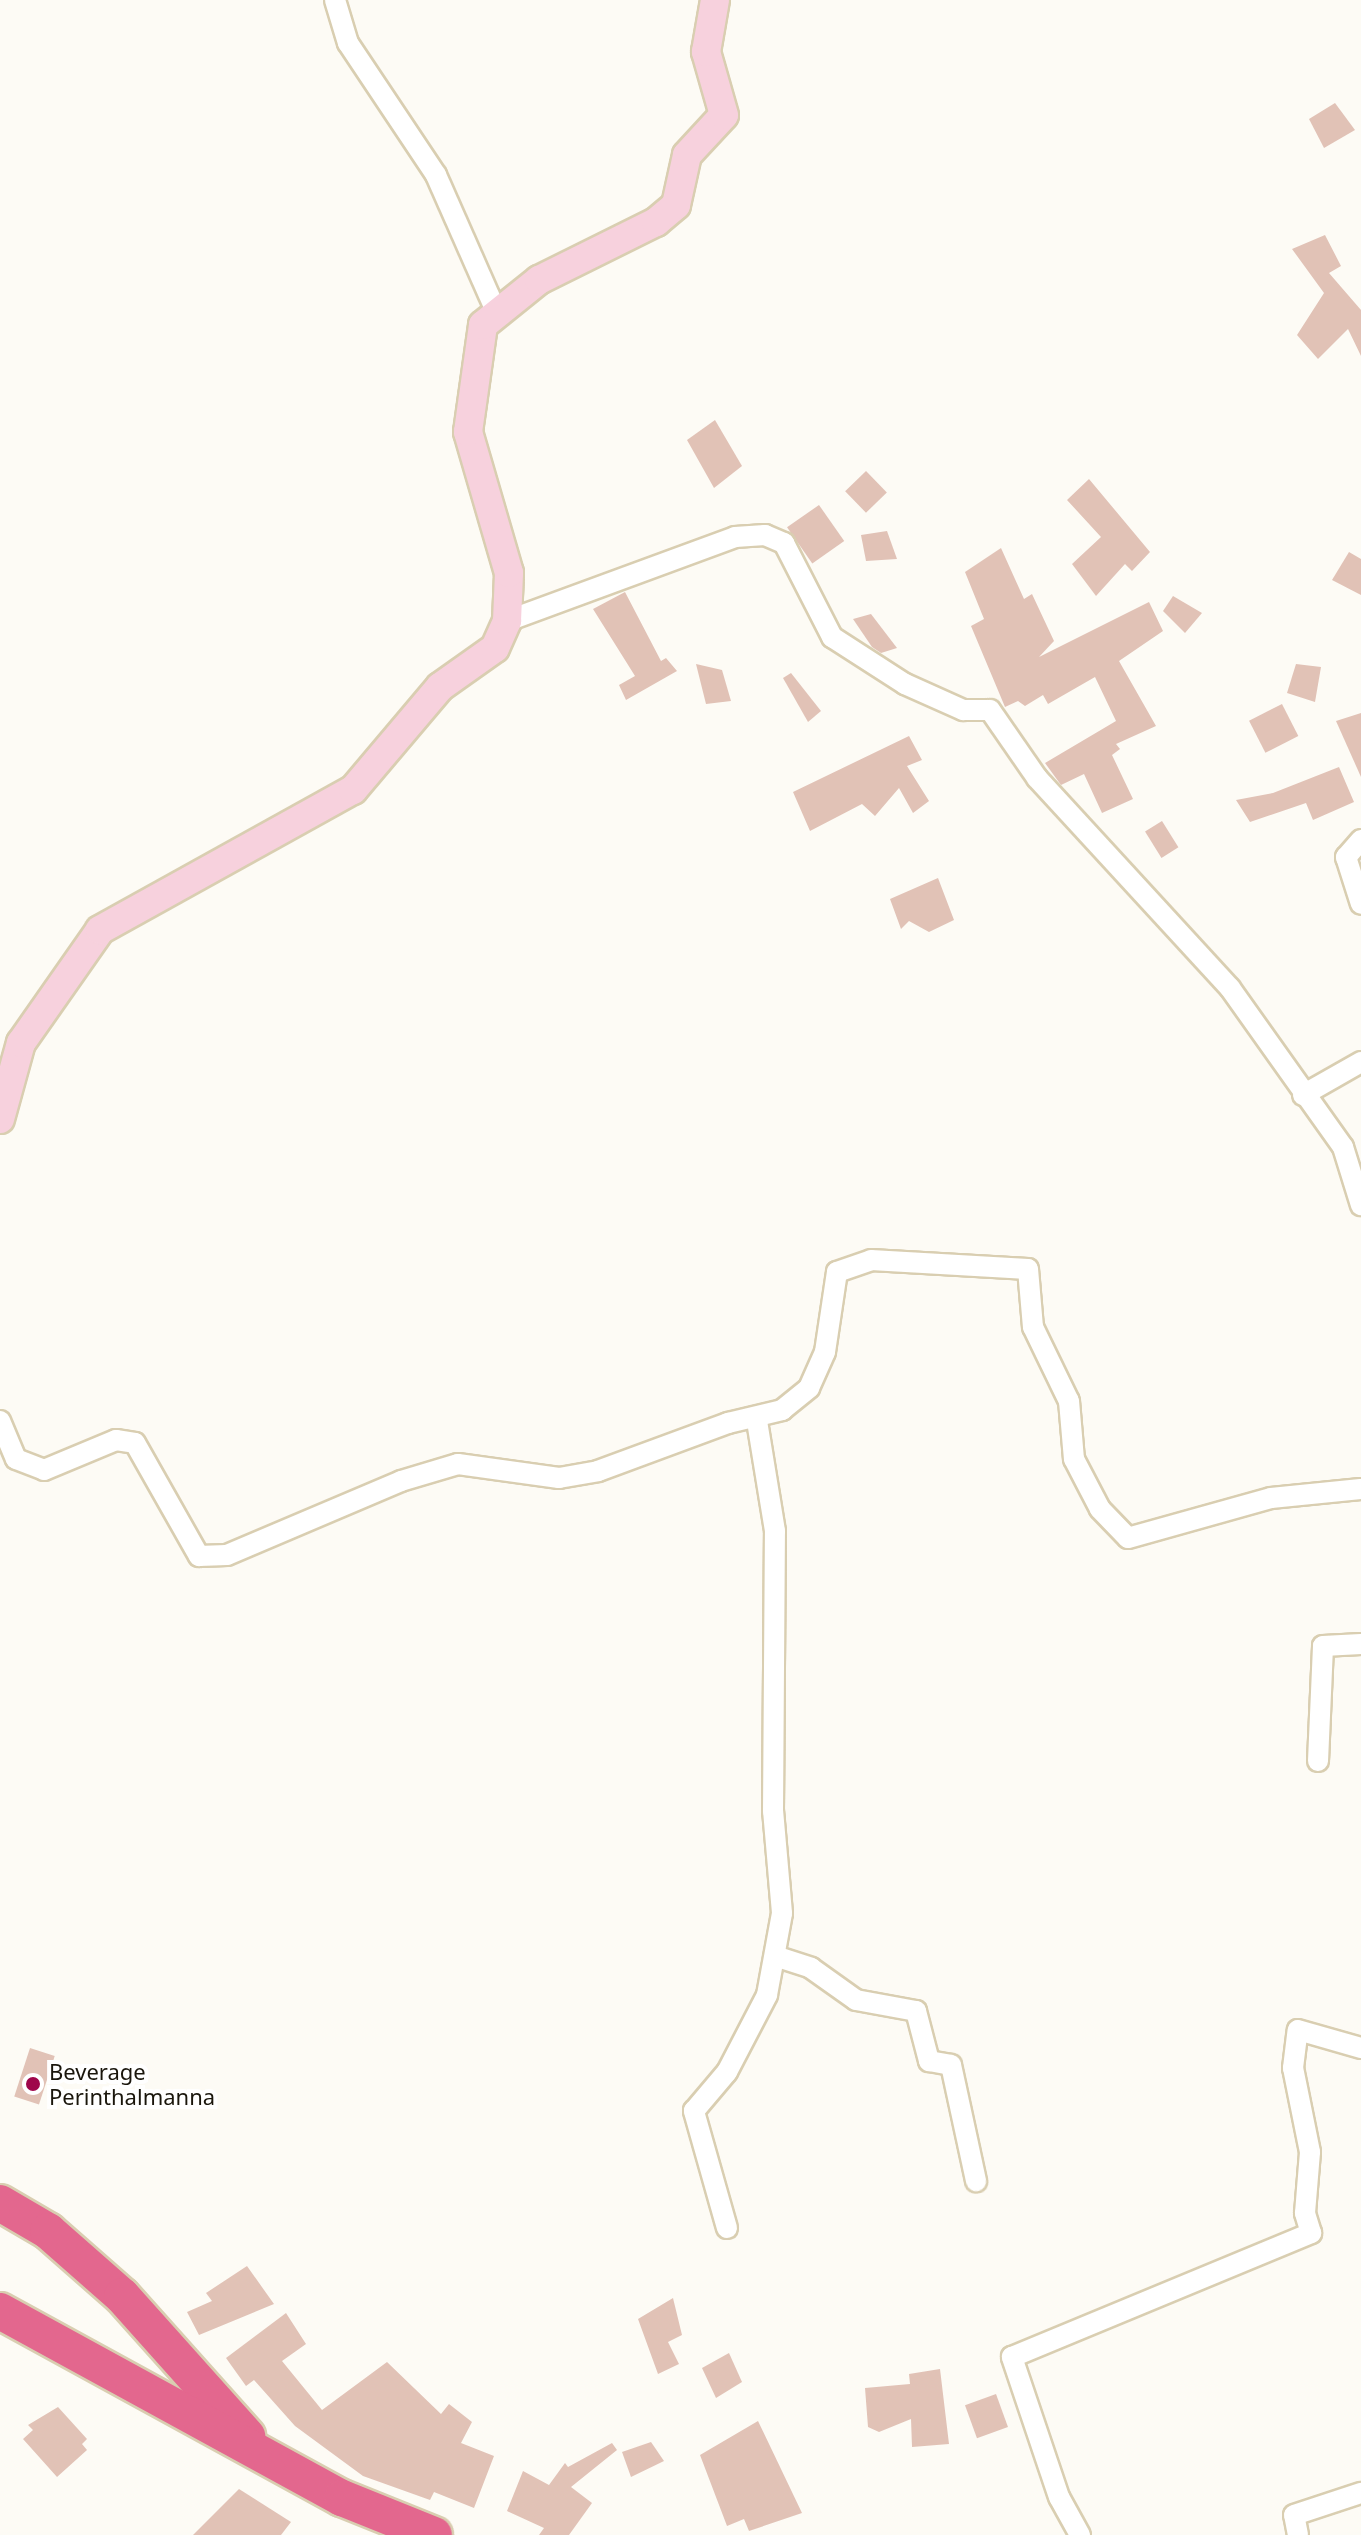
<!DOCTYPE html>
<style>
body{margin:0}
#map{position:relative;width:1361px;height:2535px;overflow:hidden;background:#fdfbf5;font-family:"Noto Sans",sans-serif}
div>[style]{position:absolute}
.building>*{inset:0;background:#e1c2b6;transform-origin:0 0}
.roads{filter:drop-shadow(2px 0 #d9ceb1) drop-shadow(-2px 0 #d9ceb1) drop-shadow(0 2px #d9ceb1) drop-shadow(0 -2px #d9ceb1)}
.street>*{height:20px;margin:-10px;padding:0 10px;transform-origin:10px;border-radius:10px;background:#fff}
.secondary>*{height:28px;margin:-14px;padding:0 14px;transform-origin:14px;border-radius:14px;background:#f7d1dd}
.highway>*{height:36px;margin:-18px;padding:0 18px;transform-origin:18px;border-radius:18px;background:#e3678e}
.dots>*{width:22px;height:22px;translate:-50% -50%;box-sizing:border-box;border:4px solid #fff;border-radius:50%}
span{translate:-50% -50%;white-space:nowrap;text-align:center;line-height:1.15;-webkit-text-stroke:8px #fff;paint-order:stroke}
.poi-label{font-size:22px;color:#1a160c}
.left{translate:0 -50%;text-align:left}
</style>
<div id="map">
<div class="building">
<div style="clip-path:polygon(1335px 103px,1355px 130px,1324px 148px,1309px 119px)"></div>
<div style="clip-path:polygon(1325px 235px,1341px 266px,1329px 273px,1361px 310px,1361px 356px,1348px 329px,1318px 359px,1297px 335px,1324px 293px,1292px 249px)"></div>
<div style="clip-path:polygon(715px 420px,742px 466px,714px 488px,687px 440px)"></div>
<div style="left:866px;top:471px;width:30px;height:29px;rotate:46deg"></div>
<div style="clip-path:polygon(1089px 479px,1150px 552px,1132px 571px,1125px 564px,1096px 596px,1072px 564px,1101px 537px,1067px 500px)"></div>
<div style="left:819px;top:505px;width:44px;height:39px;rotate:55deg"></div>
<div style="clip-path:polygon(887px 531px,897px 559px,866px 561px,861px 535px)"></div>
<div style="clip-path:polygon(1001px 548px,1024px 599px,1032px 594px,1054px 641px,1039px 657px,1149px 602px,1163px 631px,1119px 661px,1156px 726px,1116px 744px,1120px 749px,1112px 755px,1133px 799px,1102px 813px,1084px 774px,1061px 785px,1045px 763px,1116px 721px,1095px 677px,1048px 704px,1043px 695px,1025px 706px,1018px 701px,1005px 707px,971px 626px,984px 619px,965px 572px)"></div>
<div style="clip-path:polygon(1349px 552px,1361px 559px,1361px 595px,1332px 580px)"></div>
<div style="clip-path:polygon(625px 592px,661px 661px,666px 658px,677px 671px,626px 700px,619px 685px,635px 676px,593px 609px)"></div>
<div style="clip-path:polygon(1173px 596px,1202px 613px,1185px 633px,1163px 611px)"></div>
<div style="clip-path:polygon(871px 614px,897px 648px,881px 653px,872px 647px,853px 619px)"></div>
<div style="clip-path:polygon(696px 664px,722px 670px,731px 701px,706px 704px)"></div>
<div style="clip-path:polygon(1296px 664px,1321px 667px,1315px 702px,1287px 693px)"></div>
<div style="clip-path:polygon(791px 673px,821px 711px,808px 722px,783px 678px)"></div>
<div style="left:1282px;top:704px;width:36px;height:37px;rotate:63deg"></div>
<div style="clip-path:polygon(1361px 713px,1361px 777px,1336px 721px)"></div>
<div style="clip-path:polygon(909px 736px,922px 760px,907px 766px,929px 801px,913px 813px,899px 788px,875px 816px,862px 804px,810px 831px,793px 792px)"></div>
<div style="clip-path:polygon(1339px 767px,1354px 802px,1313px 820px,1306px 803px,1250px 822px,1236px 800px,1273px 793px)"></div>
<div style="left:1162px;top:821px;width:31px;height:20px;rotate:58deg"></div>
<div style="clip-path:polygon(938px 878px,954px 920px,929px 932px,909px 921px,901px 929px,890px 899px)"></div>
<div style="left:30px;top:2048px;width:26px;height:51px;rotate:18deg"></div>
<div style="clip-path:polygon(247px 2266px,274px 2304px,199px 2335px,187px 2312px,212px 2301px,206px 2293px)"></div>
<div style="clip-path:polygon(673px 2298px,682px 2335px,668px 2342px,679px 2364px,658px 2374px,638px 2319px)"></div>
<div style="clip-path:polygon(286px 2313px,306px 2344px,282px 2361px,322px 2410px,387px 2362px,441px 2414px,449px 2404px,472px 2422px,461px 2443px,494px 2456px,474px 2508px,434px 2492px,430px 2500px,363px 2476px,295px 2426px,254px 2380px,246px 2386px,226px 2358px)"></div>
<div style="clip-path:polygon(729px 2353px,742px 2382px,716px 2398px,702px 2368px)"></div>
<div style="clip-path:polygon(940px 2369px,949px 2444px,912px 2447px,911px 2419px,879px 2432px,868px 2427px,865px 2388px,910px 2384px,909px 2374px)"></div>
<div style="left:996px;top:2394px;width:35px;height:33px;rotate:70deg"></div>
<div style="clip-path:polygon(58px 2407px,87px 2439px,82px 2444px,87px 2450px,57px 2477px,23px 2439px,33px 2430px,28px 2425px)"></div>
<div style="clip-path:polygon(758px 2421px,802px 2513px,749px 2531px,744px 2519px,727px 2526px,700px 2455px)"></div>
<div style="clip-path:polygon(651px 2442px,664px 2461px,631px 2477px,622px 2452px)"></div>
<div style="clip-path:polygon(612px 2443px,617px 2450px,571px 2487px,592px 2503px,569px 2535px,539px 2535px,544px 2528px,507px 2511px,523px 2471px,549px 2485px,565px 2463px,568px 2467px)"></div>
<div style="clip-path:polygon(239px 2489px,291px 2522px,281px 2535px,193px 2535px)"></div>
</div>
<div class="roads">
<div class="street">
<div style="left:335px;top:0;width:45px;rotate:73.2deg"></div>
<div style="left:348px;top:43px;width:159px;rotate:56.3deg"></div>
<div style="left:436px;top:175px;width:151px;rotate:66.2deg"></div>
<div style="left:507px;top:621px;width:243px;rotate:-20.2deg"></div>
<div style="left:735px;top:537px;width:30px;rotate:-4deg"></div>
<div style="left:765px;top:535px;width:21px;rotate:23deg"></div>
<div style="left:784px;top:543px;width:106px;rotate:62.9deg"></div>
<div style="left:832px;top:637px;width:87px;rotate:32.8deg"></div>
<div style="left:905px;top:684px;width:64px;rotate:24.1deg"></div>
<div style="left:963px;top:710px;width:27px"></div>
<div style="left:990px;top:710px;width:83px;rotate:55.3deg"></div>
<div style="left:1037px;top:778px;width:285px;rotate:47.4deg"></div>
<div style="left:1230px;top:988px;width:195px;rotate:54.6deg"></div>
<div style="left:1343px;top:1147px;width:61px;rotate:72.8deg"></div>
<div style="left:1361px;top:840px;width:23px;rotate:131deg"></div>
<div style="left:1346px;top:857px;width:49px;rotate:72.3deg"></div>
<div style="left:1303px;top:1095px;width:67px;rotate:-29.6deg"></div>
<div style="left:0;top:1421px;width:41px;rotate:67.2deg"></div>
<div style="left:16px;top:1459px;width:30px;rotate:21deg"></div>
<div style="left:44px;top:1470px;width:78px;rotate:-22.6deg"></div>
<div style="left:116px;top:1440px;width:19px;rotate:9deg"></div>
<div style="left:135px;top:1443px;width:130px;rotate:60.5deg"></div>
<div style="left:199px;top:1556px;width:28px;rotate:-2deg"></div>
<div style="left:227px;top:1555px;width:189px;rotate:-23deg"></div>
<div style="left:401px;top:1481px;width:59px;rotate:-16.6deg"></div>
<div style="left:458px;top:1464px;width:102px;rotate:7.9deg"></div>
<div style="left:559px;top:1478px;width:40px;rotate:-10deg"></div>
<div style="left:598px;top:1471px;width:139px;rotate:-20.3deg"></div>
<div style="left:728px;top:1423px;width:56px;rotate:-13.5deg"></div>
<div style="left:782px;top:1410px;width:35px;rotate:-39deg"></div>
<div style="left:809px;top:1388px;width:39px;rotate:-66deg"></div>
<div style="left:825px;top:1352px;width:81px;rotate:-81.5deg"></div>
<div style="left:837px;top:1272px;width:36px;rotate:-19deg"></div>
<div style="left:871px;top:1260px;width:157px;rotate:3.3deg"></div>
<div style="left:1028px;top:1269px;width:58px;rotate:85.1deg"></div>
<div style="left:1033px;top:1327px;width:82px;rotate:64.1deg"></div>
<div style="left:1069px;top:1401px;width:58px;rotate:85.1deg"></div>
<div style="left:1074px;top:1459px;width:56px;rotate:62.5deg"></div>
<div style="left:1100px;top:1509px;width:40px;rotate:46deg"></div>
<div style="left:1128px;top:1538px;width:148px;rotate:-15.6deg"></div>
<div style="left:1271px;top:1498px;width:90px;rotate:-5.7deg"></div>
<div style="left:1318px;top:1761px;width:115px;rotate:-87.5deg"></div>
<div style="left:1323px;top:1646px;width:38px;rotate:-3deg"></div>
<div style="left:778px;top:1957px;width:35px;rotate:18deg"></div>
<div style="left:811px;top:1968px;width:55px;rotate:35.4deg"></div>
<div style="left:856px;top:2000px;width:61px;rotate:10.4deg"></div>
<div style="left:916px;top:2011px;width:52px;rotate:75.4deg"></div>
<div style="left:929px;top:2061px;width:22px;rotate:10deg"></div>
<div style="left:951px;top:2065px;width:119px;rotate:77.8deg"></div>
<div style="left:727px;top:2228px;width:122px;rotate:-105.8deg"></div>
<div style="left:694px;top:2111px;width:51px;rotate:-49.8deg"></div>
<div style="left:727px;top:2072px;width:87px;rotate:-62.5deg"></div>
<div style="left:767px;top:1995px;width:83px;rotate:-79.6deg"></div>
<div style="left:782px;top:1913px;width:102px;rotate:-95deg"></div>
<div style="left:773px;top:1811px;width:280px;rotate:-89.6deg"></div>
<div style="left:775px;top:1531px;width:111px;rotate:-99.3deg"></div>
<div style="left:1080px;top:2535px;width:43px;rotate:-118.9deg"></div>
<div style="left:1059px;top:2497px;width:148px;rotate:-108.6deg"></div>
<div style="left:1012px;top:2357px;width:324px;rotate:-22.5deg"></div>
<div style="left:1311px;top:2233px;width:21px;rotate:-107deg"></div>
<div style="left:1305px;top:2213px;width:61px;rotate:-85.3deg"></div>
<div style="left:1310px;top:2152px;width:86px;rotate:-101.4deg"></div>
<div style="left:1293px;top:2068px;width:38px;rotate:-83deg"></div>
<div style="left:1298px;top:2030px;width:66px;rotate:15.9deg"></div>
<div style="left:1298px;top:2535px;width:20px;rotate:-101deg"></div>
<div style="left:1294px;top:2515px;width:71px;rotate:-18.2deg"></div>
</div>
<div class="secondary">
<div style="left:0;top:1119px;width:79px;rotate:-74.6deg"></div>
<div style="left:21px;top:1043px;width:138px;rotate:-55deg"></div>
<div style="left:100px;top:930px;width:289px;rotate:-29deg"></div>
<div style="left:353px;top:790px;width:135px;rotate:-49.8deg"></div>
<div style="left:440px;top:687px;width:67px;rotate:-35.3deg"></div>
<div style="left:495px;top:648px;width:30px;rotate:-66deg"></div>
<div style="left:507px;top:621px;width:48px;rotate:-87.6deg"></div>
<div style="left:509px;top:573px;width:147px;rotate:-106.2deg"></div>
<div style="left:468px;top:432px;width:108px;rotate:-82deg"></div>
<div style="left:483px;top:325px;width:72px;rotate:-38.8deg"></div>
<div style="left:539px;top:280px;width:131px;rotate:-26.4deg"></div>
<div style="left:656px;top:222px;width:26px;rotate:-40deg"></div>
<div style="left:676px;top:205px;width:51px;rotate:-77.6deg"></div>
<div style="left:687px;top:155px;width:54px;rotate:-47.2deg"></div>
<div style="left:724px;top:115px;width:66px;rotate:-105.9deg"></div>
<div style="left:706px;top:52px;width:53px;rotate:-80.2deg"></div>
</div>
<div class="highway">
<div style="left:0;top:2203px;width:56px;rotate:30.3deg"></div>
<div style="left:48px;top:2231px;width:98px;rotate:41.3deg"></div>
<div style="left:122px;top:2296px;width:188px;rotate:48.2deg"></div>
<div style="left:0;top:2311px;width:390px;rotate:28.7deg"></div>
<div style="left:342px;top:2498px;width:99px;rotate:21.9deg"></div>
</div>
</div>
<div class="dots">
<div style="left:33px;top:2084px;background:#9f064b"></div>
</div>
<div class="poi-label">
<span class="left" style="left:49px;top:2084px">Beverage<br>Perinthalmanna</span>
</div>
</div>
